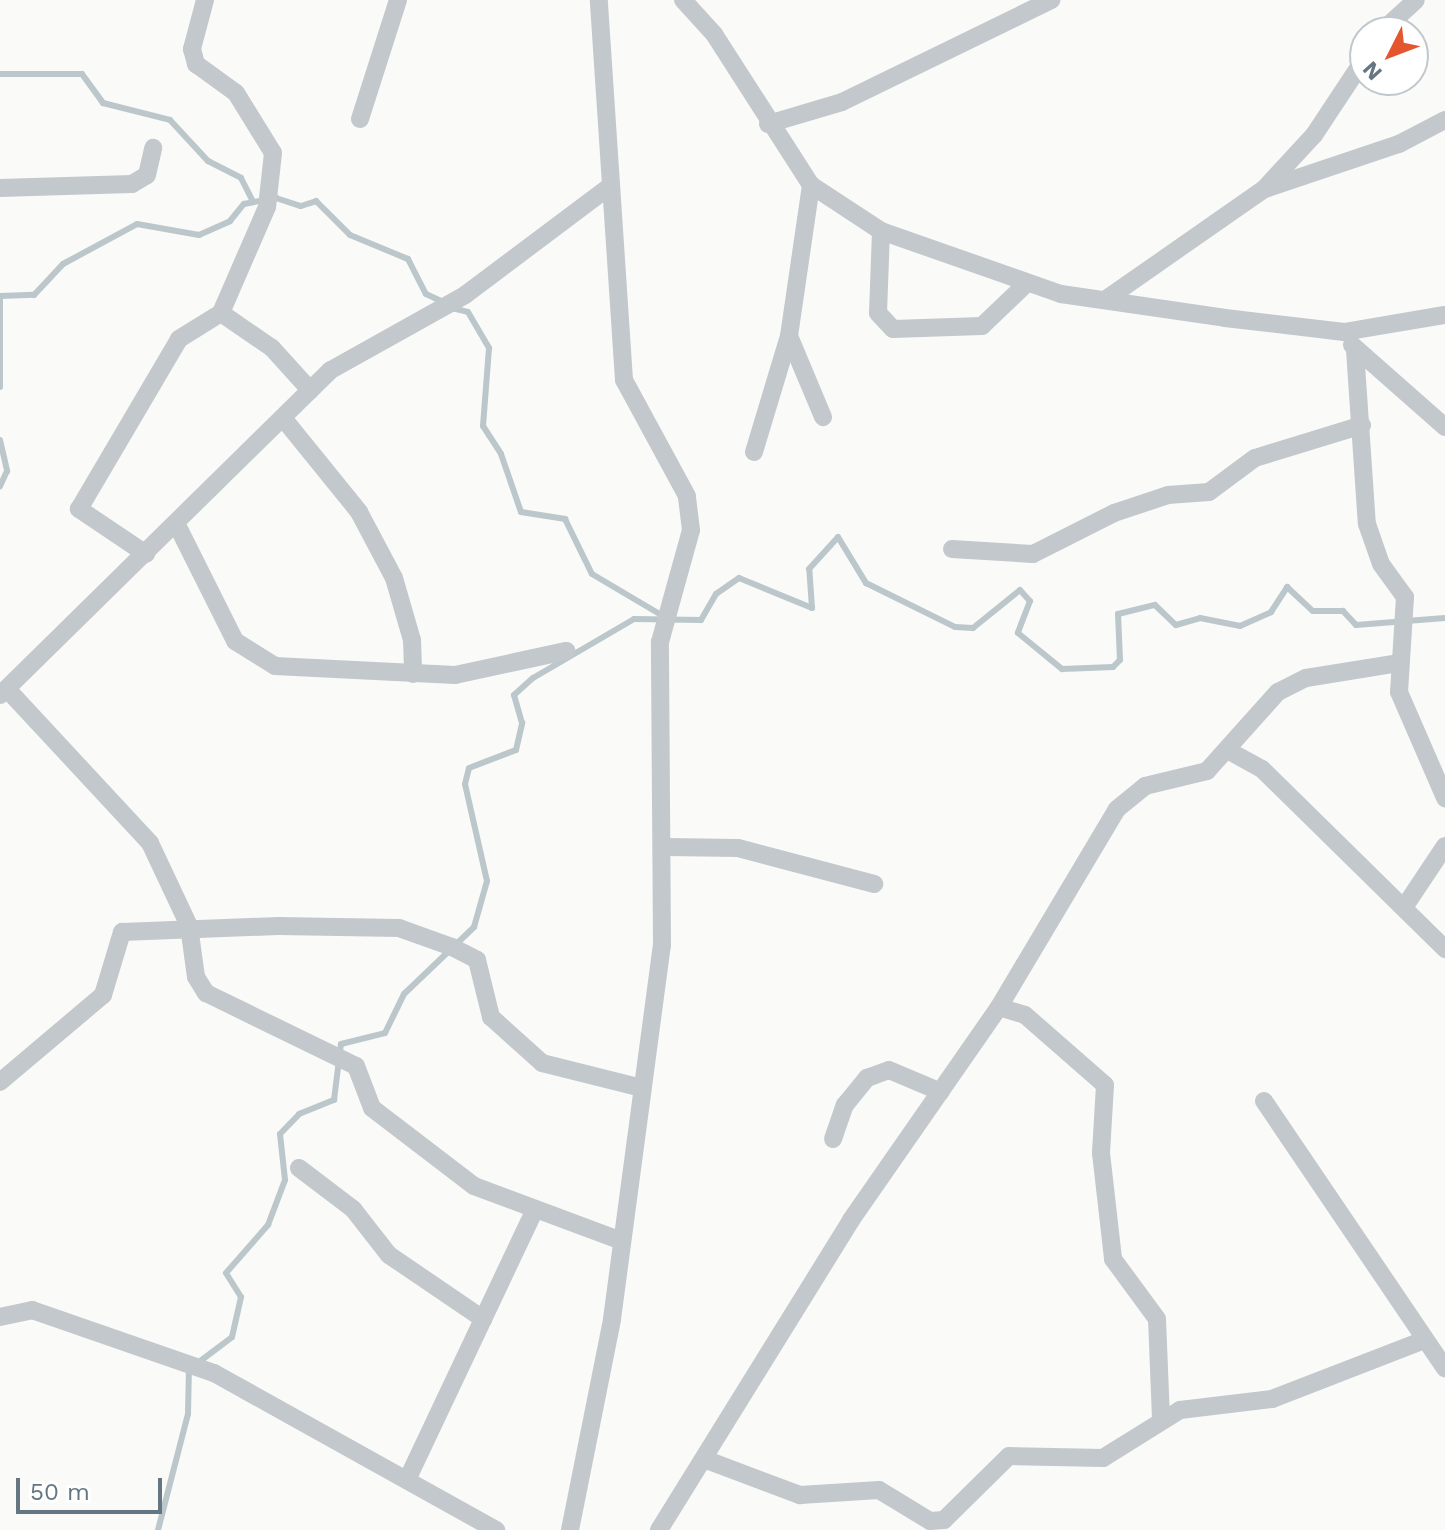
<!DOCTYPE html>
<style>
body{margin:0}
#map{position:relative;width:1445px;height:1530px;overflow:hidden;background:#fafaf8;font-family:"Work Sans",sans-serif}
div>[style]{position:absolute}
.stream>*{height:6px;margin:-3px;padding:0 3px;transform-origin:3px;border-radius:3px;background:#bbc7cb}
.street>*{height:18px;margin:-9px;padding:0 9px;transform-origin:9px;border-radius:9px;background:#c3c8cc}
span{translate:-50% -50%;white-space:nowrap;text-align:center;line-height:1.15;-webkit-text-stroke:8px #fff;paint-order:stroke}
.north{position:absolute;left:1349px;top:16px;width:80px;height:80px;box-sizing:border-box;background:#fff;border:2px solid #c1c8cd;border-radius:50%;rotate:228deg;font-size:22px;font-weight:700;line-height:32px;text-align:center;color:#657683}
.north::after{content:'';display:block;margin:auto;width:28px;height:36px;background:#e4572e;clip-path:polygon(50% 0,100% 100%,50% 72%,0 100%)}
.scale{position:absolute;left:16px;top:1478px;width:146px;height:36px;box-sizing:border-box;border:4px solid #657683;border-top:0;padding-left:10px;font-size:24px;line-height:28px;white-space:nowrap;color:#657683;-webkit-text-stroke:6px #fff;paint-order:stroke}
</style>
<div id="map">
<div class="stream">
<div style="left:0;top:74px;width:82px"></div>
<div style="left:82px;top:74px;width:36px;rotate:54deg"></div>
<div style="left:103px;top:103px;width:69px;rotate:14.2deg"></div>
<div style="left:170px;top:120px;width:56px;rotate:47.2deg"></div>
<div style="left:208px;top:161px;width:37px;rotate:27deg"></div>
<div style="left:241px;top:178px;width:27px;rotate:63deg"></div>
<div style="left:0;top:296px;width:34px;rotate:-2deg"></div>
<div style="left:34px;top:295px;width:42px;rotate:-46.9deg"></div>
<div style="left:63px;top:264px;width:84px;rotate:-28.4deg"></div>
<div style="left:137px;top:224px;width:63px;rotate:10.1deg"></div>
<div style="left:199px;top:235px;width:34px;rotate:-24deg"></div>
<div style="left:230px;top:221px;width:22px;rotate:-51deg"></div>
<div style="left:244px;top:204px;width:33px;rotate:-11deg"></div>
<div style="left:276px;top:198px;width:26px;rotate:18deg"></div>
<div style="left:301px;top:206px;width:16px;rotate:-18deg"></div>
<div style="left:316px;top:201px;width:48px;rotate:45deg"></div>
<div style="left:350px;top:235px;width:63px;rotate:22.5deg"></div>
<div style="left:408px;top:259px;width:39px;rotate:63deg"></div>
<div style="left:426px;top:294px;width:19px;rotate:25deg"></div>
<div style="left:0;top:300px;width:87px;rotate:90deg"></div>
<div style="left:452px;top:308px;width:16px;rotate:14deg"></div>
<div style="left:468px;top:312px;width:42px;rotate:59.7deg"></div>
<div style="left:489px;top:348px;width:78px;rotate:94.4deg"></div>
<div style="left:483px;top:426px;width:33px;rotate:57deg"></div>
<div style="left:501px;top:454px;width:61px;rotate:71deg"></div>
<div style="left:521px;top:512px;width:45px;rotate:9deg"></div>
<div style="left:565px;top:519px;width:61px;rotate:63.9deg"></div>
<div style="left:592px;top:574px;width:82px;rotate:30.6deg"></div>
<div style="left:0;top:440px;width:32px;rotate:77deg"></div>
<div style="left:7px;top:471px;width:17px;rotate:115deg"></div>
<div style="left:199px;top:1362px;width:41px;rotate:-37.1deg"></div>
<div style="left:232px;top:1337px;width:41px;rotate:-77.3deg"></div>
<div style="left:241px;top:1297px;width:28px;rotate:-122deg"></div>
<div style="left:226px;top:1273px;width:64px;rotate:-48.8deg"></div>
<div style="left:268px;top:1225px;width:48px;rotate:-69.3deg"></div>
<div style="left:285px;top:1180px;width:46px;rotate:-96.2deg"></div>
<div style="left:280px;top:1134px;width:28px;rotate:-46deg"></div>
<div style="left:299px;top:1114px;width:38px;rotate:-22deg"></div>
<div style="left:334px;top:1100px;width:56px;rotate:-82.9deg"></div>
<div style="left:341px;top:1044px;width:45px;rotate:-14deg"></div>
<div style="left:385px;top:1033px;width:43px;rotate:-64deg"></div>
<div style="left:404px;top:994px;width:97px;rotate:-43.7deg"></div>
<div style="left:474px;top:927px;width:48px;rotate:-74.2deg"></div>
<div style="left:487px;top:881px;width:99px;rotate:-102.8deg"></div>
<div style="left:465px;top:784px;width:16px;rotate:-76deg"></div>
<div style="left:469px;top:768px;width:50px;rotate:-21deg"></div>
<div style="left:516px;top:750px;width:28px;rotate:-77deg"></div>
<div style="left:522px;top:723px;width:29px;rotate:-106deg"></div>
<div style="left:514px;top:695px;width:25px;rotate:-42deg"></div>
<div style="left:533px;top:678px;width:117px;rotate:-30.3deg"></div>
<div style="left:634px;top:619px;width:67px;rotate:0.9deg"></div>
<div style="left:701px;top:620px;width:30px;rotate:-60deg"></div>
<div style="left:716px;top:594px;width:28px;rotate:-35deg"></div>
<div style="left:739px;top:578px;width:79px;rotate:22.3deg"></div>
<div style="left:812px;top:608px;width:39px;rotate:-94deg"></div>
<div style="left:809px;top:569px;width:43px;rotate:-47.8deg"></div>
<div style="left:838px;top:537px;width:54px;rotate:58.7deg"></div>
<div style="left:866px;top:583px;width:99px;rotate:26.3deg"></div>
<div style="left:955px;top:627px;width:18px;rotate:3deg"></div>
<div style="left:973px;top:628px;width:60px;rotate:-39deg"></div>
<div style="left:1020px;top:590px;width:15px;rotate:48deg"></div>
<div style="left:1030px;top:601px;width:34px;rotate:111deg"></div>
<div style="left:1018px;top:633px;width:57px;rotate:39.3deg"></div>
<div style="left:1062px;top:669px;width:51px;rotate:-2.2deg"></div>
<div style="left:1113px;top:667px;width:10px;rotate:-45deg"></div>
<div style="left:1120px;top:660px;width:46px;rotate:-92.5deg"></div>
<div style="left:1118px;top:614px;width:38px;rotate:-14deg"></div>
<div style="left:1155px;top:605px;width:29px;rotate:44deg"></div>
<div style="left:1176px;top:625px;width:25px;rotate:-16deg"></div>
<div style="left:1200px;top:618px;width:41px;rotate:11.3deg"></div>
<div style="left:1240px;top:626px;width:34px;rotate:-24deg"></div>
<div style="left:1271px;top:612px;width:30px;rotate:-57deg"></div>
<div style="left:1287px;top:587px;width:35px;rotate:43deg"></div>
<div style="left:1313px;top:611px;width:30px"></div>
<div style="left:1343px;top:611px;width:19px;rotate:47deg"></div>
<div style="left:1356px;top:625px;width:89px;rotate:-4.5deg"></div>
<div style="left:158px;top:1530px;width:120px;rotate:-75.5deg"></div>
<div style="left:188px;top:1414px;width:48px;rotate:-88.8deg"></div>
</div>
<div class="street">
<div style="left:205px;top:0;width:51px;rotate:104.9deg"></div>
<div style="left:192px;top:49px;width:16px;rotate:75deg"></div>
<div style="left:196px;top:64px;width:49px;rotate:35.9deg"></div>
<div style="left:236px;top:93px;width:70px;rotate:58.3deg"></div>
<div style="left:273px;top:153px;width:54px;rotate:96.3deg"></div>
<div style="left:267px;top:207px;width:116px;rotate:113.5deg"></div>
<div style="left:683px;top:0;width:46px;rotate:47.6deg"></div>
<div style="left:714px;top:34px;width:179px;rotate:57.3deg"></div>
<div style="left:811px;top:185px;width:84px;rotate:33.3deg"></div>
<div style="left:881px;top:231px;width:191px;rotate:19.3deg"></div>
<div style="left:1061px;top:294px;width:166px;rotate:8.3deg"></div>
<div style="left:1225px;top:318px;width:120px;rotate:6.7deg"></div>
<div style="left:1344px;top:332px;width:102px;rotate:-9.6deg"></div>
<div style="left:1381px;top:32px;width:47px;rotate:-42.4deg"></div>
<div style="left:360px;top:119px;width:125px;rotate:-72.3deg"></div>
<div style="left:768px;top:124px;width:77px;rotate:-16.6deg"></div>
<div style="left:842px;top:102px;width:233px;rotate:-26deg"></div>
<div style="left:0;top:188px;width:132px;rotate:-1.7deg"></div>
<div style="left:132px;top:184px;width:17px;rotate:-31deg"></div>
<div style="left:147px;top:175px;width:28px;rotate:-77deg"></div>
<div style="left:1265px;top:189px;width:141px;rotate:-18.6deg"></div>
<div style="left:1399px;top:144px;width:52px;rotate:-27.6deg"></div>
<div style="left:881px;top:231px;width:82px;rotate:92.1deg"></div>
<div style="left:878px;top:313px;width:22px;rotate:47deg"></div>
<div style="left:893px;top:329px;width:89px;rotate:-1.9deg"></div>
<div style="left:982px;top:326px;width:61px;rotate:-43.7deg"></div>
<div style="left:1105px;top:300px;width:194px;rotate:-34.9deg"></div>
<div style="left:1264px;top:189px;width:74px;rotate:-47.2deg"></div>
<div style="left:1314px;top:135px;width:92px;rotate:-56.5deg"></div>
<div style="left:789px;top:336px;width:88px;rotate:67.2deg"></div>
<div style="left:1352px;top:345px;width:124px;rotate:41.4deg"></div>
<div style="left:1355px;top:350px;width:174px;rotate:86.1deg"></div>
<div style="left:1367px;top:524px;width:42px;rotate:70.7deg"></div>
<div style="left:1381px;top:564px;width:41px;rotate:54deg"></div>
<div style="left:1405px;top:597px;width:95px;rotate:93.6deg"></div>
<div style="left:1399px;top:692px;width:116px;rotate:66.5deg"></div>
<div style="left:283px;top:418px;width:121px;rotate:51deg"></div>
<div style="left:359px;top:512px;width:75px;rotate:62.1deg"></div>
<div style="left:394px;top:578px;width:65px;rotate:73.8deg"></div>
<div style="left:412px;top:640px;width:34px;rotate:88deg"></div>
<div style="left:754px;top:452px;width:121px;rotate:-73.2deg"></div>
<div style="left:789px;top:336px;width:153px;rotate:-81.7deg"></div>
<div style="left:176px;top:523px;width:132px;rotate:63.4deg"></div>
<div style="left:235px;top:641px;width:47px;rotate:32deg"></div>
<div style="left:275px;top:666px;width:180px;rotate:2.9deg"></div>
<div style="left:455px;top:675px;width:114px;rotate:-12.2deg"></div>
<div style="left:952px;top:549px;width:81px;rotate:3.5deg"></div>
<div style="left:1033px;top:554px;width:91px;rotate:-26.8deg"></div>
<div style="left:1114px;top:513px;width:57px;rotate:-18.4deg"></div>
<div style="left:1168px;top:495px;width:41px;rotate:-4.2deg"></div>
<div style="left:1209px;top:492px;width:57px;rotate:-36.5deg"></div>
<div style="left:1255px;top:458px;width:112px;rotate:-17.1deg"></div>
<div style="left:146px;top:554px;width:81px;rotate:-146.1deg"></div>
<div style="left:79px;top:509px;width:197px;rotate:-59.5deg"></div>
<div style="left:179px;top:339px;width:49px;rotate:-31.8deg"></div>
<div style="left:221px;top:313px;width:62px;rotate:34.5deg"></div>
<div style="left:272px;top:348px;width:57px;rotate:47.9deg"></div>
<div style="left:7px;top:689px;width:210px;rotate:47.1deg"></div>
<div style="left:150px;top:843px;width:92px;rotate:64.8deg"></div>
<div style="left:189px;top:926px;width:51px;rotate:82.2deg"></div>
<div style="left:196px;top:977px;width:19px;rotate:58deg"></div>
<div style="left:206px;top:993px;width:167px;rotate:26deg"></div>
<div style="left:356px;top:1066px;width:45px;rotate:69.1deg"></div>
<div style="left:372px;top:1108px;width:128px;rotate:37.4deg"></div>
<div style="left:474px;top:1186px;width:158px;rotate:20.4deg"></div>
<div style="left:0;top:695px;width:464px;rotate:-44.5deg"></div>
<div style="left:331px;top:370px;width:154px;rotate:-29.2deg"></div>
<div style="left:465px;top:295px;width:181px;rotate:-36.9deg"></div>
<div style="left:1231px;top:752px;width:35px;rotate:29deg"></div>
<div style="left:1262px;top:769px;width:257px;rotate:44.5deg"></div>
<div style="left:666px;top:847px;width:72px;rotate:0.8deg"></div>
<div style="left:738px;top:848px;width:141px;rotate:14.8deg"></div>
<div style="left:1405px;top:906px;width:72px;rotate:-56.3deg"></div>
<div style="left:999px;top:1007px;width:27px;rotate:17deg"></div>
<div style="left:1025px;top:1015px;width:106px;rotate:41.2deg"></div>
<div style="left:1105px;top:1085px;width:68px;rotate:93.4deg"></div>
<div style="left:1101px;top:1153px;width:107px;rotate:83.5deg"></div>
<div style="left:1113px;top:1259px;width:74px;rotate:53.7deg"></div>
<div style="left:1157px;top:1319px;width:99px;rotate:87.7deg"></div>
<div style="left:0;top:1082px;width:135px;rotate:-40.2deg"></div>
<div style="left:103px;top:995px;width:66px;rotate:-73.2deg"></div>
<div style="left:122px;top:932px;width:156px;rotate:-2.2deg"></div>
<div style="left:278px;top:926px;width:121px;rotate:0.9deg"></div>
<div style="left:399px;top:928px;width:56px;rotate:19.7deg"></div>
<div style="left:452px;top:947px;width:28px;rotate:27deg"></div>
<div style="left:477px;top:960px;width:59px;rotate:76.2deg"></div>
<div style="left:491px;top:1017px;width:69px;rotate:42deg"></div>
<div style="left:542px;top:1063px;width:103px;rotate:14deg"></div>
<div style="left:1264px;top:1101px;width:323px;rotate:55.9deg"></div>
<div style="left:833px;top:1139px;width:36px;rotate:-71deg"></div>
<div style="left:845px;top:1105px;width:35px;rotate:-51deg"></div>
<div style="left:867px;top:1078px;width:23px;rotate:-20deg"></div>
<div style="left:889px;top:1070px;width:56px;rotate:22.9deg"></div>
<div style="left:299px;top:1168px;width:68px;rotate:37.2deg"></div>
<div style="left:353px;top:1209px;width:58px;rotate:52deg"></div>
<div style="left:389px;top:1255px;width:114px;rotate:34.2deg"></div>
<div style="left:0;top:1317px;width:33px;rotate:-12deg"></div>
<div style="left:32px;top:1310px;width:193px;rotate:19.1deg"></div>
<div style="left:214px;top:1373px;width:323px;rotate:29.1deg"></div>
<div style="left:704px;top:1459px;width:103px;rotate:20.6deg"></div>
<div style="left:800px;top:1495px;width:79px;rotate:-3.6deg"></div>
<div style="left:879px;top:1490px;width:60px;rotate:31.3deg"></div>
<div style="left:930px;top:1521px;width:14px;rotate:-4deg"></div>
<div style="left:944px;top:1520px;width:91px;rotate:-44.6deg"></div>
<div style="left:1009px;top:1456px;width:94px;rotate:1.2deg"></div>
<div style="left:1103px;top:1458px;width:91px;rotate:-31.9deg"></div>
<div style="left:1180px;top:1410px;width:93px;rotate:-6.8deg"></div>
<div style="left:1272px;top:1399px;width:163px;rotate:-21.2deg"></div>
<div style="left:407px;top:1480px;width:295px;rotate:-64.7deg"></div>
<div style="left:570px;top:1530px;width:215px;rotate:-78.7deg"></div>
<div style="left:612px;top:1319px;width:377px;rotate:-82.4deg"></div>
<div style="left:662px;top:945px;width:303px;rotate:-90.4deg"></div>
<div style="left:660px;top:642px;width:116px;rotate:-74.5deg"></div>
<div style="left:691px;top:530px;width:34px;rotate:-97deg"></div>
<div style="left:687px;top:496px;width:132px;rotate:-118.5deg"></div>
<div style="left:624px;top:380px;width:381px;rotate:-93.8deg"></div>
<div style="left:659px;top:1530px;width:365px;rotate:-58.2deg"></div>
<div style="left:851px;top:1220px;width:259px;rotate:-55.2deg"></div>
<div style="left:999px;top:1007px;width:230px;rotate:-59.2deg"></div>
<div style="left:1117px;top:809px;width:36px;rotate:-39deg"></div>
<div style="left:1145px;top:786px;width:64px;rotate:-13.6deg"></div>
<div style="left:1207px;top:771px;width:106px;rotate:-48.1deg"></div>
<div style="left:1278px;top:692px;width:31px;rotate:-27deg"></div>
<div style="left:1306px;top:678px;width:95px;rotate:-9.1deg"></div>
</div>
<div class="north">N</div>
<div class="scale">50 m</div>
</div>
